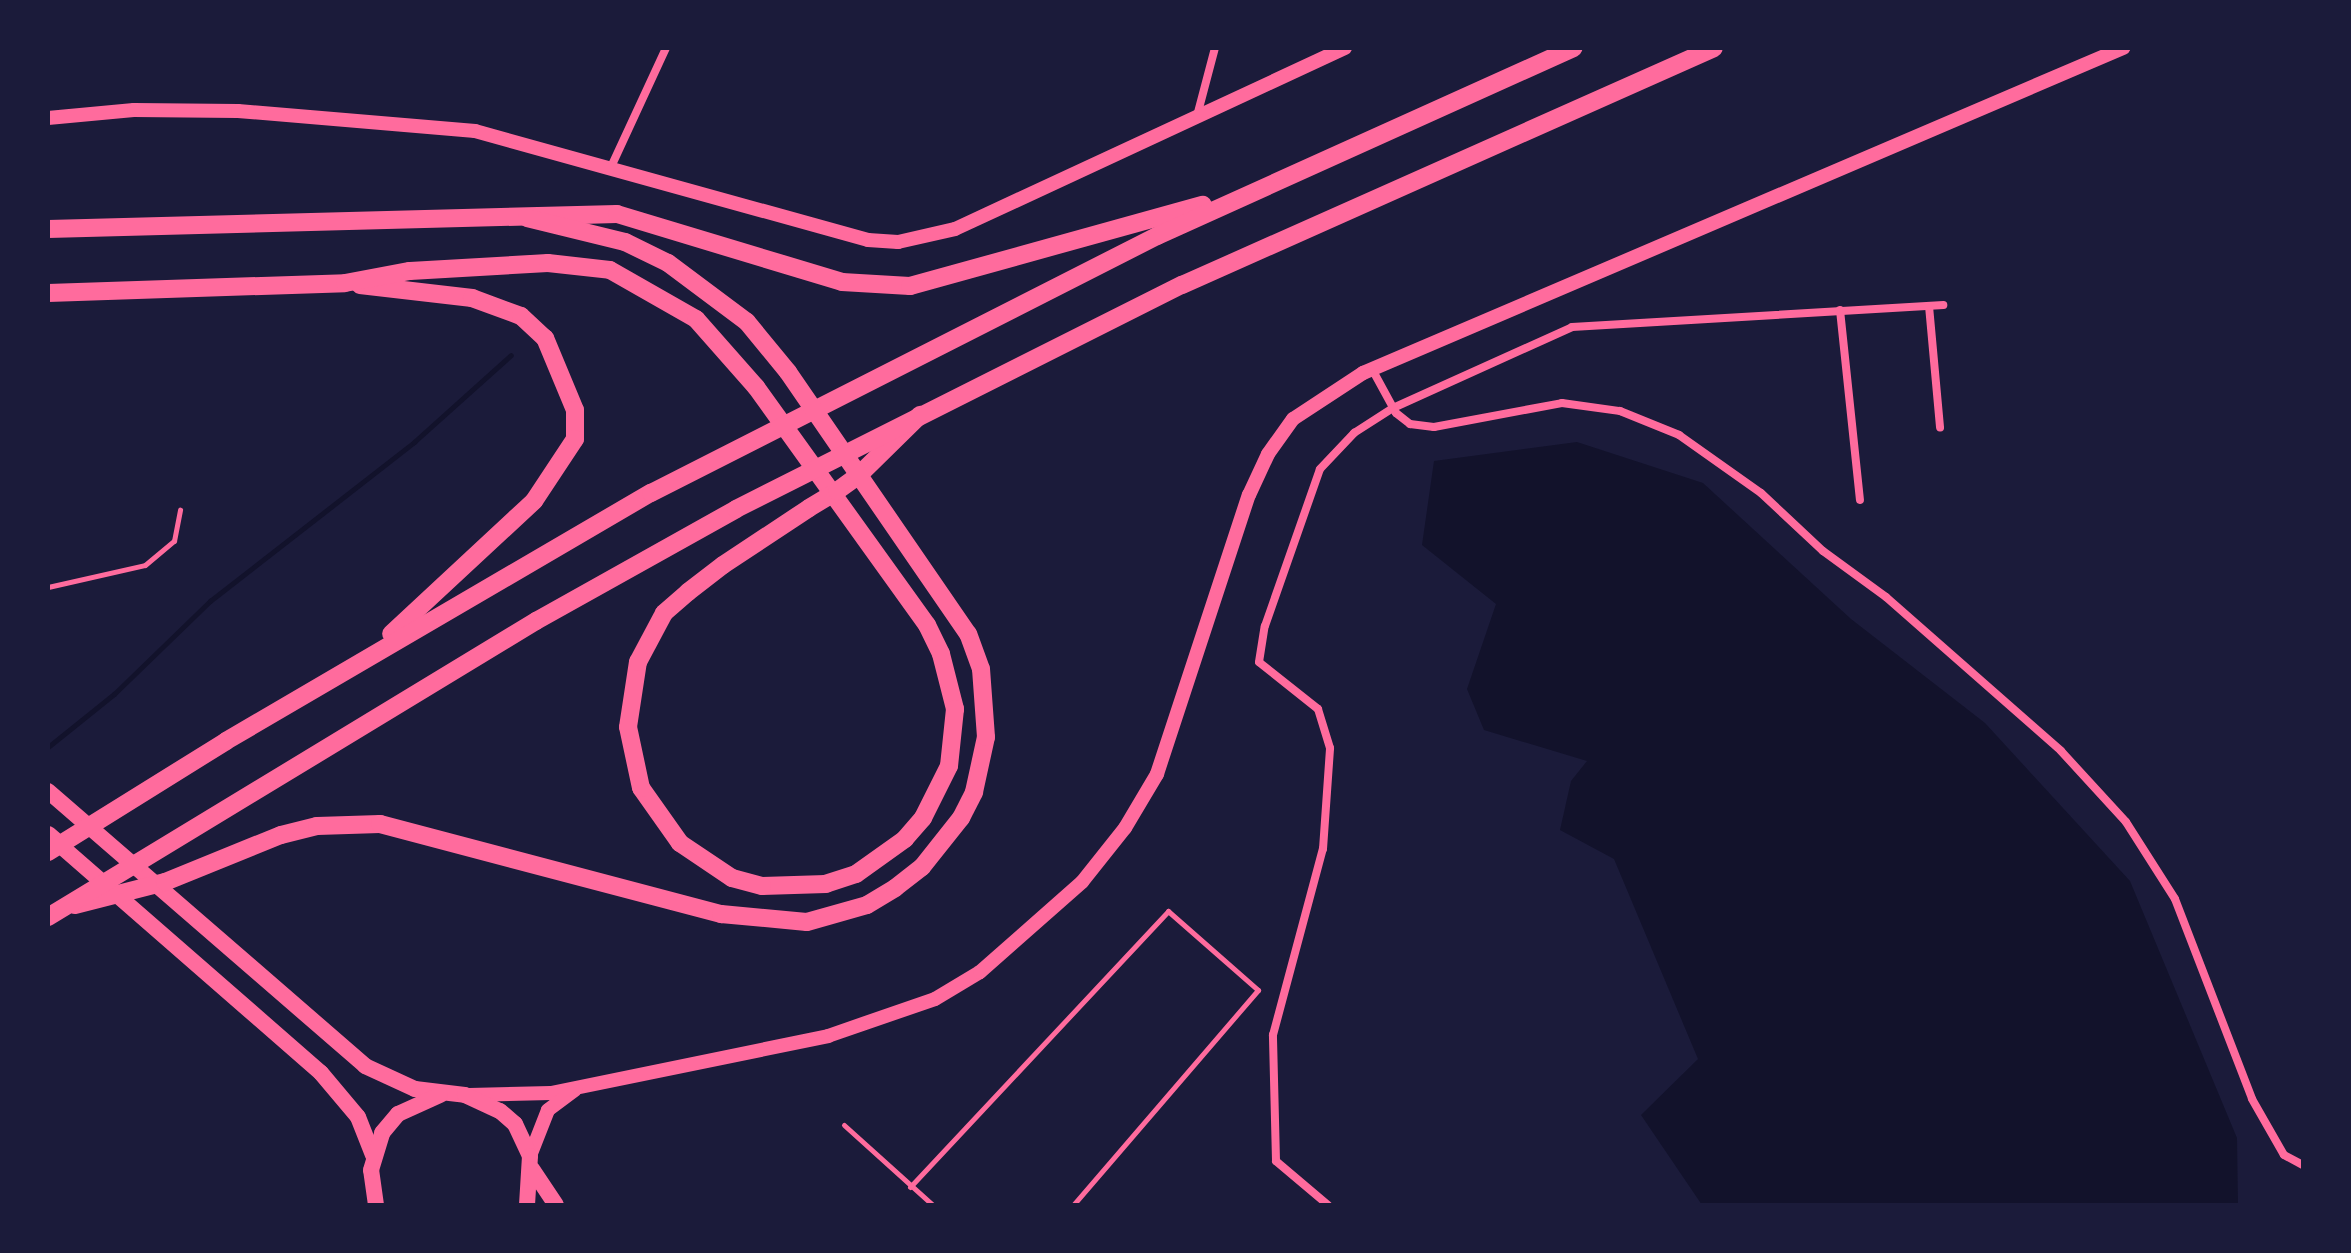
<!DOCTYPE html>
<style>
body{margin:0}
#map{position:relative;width:2351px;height:1253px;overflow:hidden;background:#1b1b3a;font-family:"Open Sans",sans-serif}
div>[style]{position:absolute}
.water>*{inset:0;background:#12122b}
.stream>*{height:5px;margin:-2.5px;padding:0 2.5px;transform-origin:2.5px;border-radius:2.5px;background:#12122b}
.service>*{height:5px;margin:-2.5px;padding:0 2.5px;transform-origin:2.5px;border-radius:2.5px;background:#ff6b9d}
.minor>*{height:8px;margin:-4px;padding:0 4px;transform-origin:4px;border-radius:4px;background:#ff6b9d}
.secondary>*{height:14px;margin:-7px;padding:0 7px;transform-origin:7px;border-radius:7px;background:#ff6b9d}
.primary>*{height:16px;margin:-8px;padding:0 8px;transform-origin:8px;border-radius:8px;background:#ff6b9d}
.trunk>*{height:18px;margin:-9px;padding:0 9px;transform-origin:9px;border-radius:9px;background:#ff6b9d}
.motorway>*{height:18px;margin:-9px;padding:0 9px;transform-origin:9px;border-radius:9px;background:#ff6b9d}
span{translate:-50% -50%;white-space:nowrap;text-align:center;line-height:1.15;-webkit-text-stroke:8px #1b1b3a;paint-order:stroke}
.frame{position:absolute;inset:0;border:50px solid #1b1b3a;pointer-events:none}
</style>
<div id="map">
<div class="water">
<div style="clip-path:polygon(1577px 442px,1703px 483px,1851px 619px,1985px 723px,2130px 881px,2237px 1138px,2238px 1205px,1702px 1205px,1641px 1115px,1698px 1059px,1614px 859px,1560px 830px,1571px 781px,1587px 761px,1484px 730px,1467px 689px,1496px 604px,1422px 545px,1434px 461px)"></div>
</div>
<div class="stream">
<div style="left:48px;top:747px;width:85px;rotate:-38.8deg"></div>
<div style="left:114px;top:694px;width:134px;rotate:-44.1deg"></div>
<div style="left:210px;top:601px;width:259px;rotate:-37.9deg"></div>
<div style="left:414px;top:442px;width:130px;rotate:-41.9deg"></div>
</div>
<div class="service">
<div style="left:48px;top:587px;width:99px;rotate:-12.8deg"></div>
<div style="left:145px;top:565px;width:38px;rotate:-40deg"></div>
<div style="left:174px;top:541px;width:32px;rotate:-79deg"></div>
<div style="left:844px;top:1125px;width:120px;rotate:42deg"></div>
<div style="left:910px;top:1187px;width:378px;rotate:-46.9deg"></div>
<div style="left:1168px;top:911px;width:120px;rotate:41.3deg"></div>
<div style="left:1258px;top:990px;width:284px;rotate:130.7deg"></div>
</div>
<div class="minor">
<div style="left:1197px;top:116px;width:70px;rotate:-75.2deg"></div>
<div style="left:611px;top:167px;width:131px;rotate:-65.2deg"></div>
<div style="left:1929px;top:306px;width:122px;rotate:84.8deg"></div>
<div style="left:1840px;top:310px;width:191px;rotate:84deg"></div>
<div style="left:1372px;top:369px;width:50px;rotate:61.4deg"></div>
<div style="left:1396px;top:413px;width:18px;rotate:38deg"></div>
<div style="left:1410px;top:424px;width:24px;rotate:7deg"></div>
<div style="left:1434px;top:427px;width:130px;rotate:-10.6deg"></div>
<div style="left:1562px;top:403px;width:59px;rotate:7.9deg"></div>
<div style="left:1620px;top:411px;width:64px;rotate:22.1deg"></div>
<div style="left:1679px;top:435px;width:100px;rotate:35.3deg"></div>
<div style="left:1761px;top:493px;width:85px;rotate:43.1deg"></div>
<div style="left:1823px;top:551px;width:78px;rotate:36.1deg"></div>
<div style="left:1886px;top:597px;width:233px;rotate:41.3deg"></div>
<div style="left:2061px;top:751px;width:96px;rotate:47.5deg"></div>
<div style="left:2126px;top:822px;width:91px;rotate:57.5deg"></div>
<div style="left:2175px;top:899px;width:214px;rotate:68.9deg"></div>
<div style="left:2252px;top:1099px;width:64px;rotate:60.3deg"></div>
<div style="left:2284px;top:1155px;width:21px;rotate:28deg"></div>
<div style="left:1328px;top:1205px;width:68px;rotate:-139.8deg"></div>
<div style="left:1276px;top:1161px;width:126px;rotate:-91.4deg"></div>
<div style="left:1273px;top:1035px;width:193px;rotate:-75deg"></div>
<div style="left:1323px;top:849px;width:101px;rotate:-86deg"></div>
<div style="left:1330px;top:748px;width:41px;rotate:-107.1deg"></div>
<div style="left:1318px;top:709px;width:75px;rotate:-141.5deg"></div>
<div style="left:1259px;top:662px;width:36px;rotate:-81deg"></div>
<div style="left:1265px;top:626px;width:166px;rotate:-70.7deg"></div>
<div style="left:1320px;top:469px;width:50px;rotate:-46.6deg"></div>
<div style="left:1354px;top:433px;width:46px;rotate:-32.7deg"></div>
<div style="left:1393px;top:408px;width:196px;rotate:-24.3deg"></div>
<div style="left:1572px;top:327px;width:372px;rotate:-3.4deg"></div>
</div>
<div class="secondary">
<div style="left:48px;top:118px;width:86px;rotate:-5.3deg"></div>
<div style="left:134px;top:110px;width:104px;rotate:0.6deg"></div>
<div style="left:238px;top:111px;width:238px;rotate:4.8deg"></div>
<div style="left:475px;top:131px;width:408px;rotate:15.5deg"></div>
<div style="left:868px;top:240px;width:30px;rotate:4deg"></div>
<div style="left:898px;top:242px;width:58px;rotate:-12.8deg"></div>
<div style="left:955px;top:229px;width:430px;rotate:-24.9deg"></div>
<div style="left:469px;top:1095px;width:82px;rotate:-1.4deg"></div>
<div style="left:551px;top:1093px;width:283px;rotate:-11.6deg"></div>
<div style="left:828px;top:1036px;width:113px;rotate:-19.1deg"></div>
<div style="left:935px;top:999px;width:52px;rotate:-31deg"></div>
<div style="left:980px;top:972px;width:136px;rotate:-41.4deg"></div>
<div style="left:1082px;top:882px;width:69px;rotate:-51.5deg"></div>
<div style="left:1125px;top:828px;width:63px;rotate:-59.3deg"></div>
<div style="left:1157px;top:774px;width:294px;rotate:-71.8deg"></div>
<div style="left:1249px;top:495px;width:45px;rotate:-65.1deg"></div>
<div style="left:1268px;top:454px;width:43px;rotate:-54.5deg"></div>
<div style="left:1293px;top:419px;width:84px;rotate:-33.3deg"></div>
<div style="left:1363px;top:373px;width:827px;rotate:-23.15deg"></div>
<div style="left:530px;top:1156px;width:49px;rotate:-68.6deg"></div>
<div style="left:548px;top:1110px;width:34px;rotate:-37deg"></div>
</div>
<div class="primary">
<div style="left:48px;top:791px;width:420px;rotate:40.9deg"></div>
<div style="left:365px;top:1066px;width:55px;rotate:24.7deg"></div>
<div style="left:415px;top:1089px;width:50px;rotate:6.8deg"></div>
<div style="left:465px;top:1095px;width:38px;rotate:25deg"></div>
<div style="left:500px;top:1111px;width:20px;rotate:41deg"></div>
<div style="left:515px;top:1124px;width:35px;rotate:65deg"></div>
<div style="left:530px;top:1156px;width:49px;rotate:93.5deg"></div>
<div style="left:54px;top:840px;width:354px;rotate:41.1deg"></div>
<div style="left:321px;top:1073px;width:57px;rotate:49.9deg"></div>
<div style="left:358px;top:1117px;width:41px;rotate:68.5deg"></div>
<div style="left:532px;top:1169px;width:43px;rotate:56.3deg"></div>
<div style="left:376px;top:1205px;width:35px;rotate:-98deg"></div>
<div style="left:371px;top:1170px;width:39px;rotate:-73deg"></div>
<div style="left:382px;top:1133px;width:25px;rotate:-50deg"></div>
<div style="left:398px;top:1114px;width:46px;rotate:-24.3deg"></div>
</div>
<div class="trunk">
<div style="left:48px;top:835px;width:8px;rotate:40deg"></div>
</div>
<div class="motorway">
<div style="left:48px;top:229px;width:569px;rotate:-1.51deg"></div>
<div style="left:617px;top:214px;width:235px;rotate:16.8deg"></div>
<div style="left:842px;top:282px;width:68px;rotate:3.4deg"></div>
<div style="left:910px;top:286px;width:304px;rotate:-15.5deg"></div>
<div style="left:360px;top:285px;width:113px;rotate:6.6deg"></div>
<div style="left:472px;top:298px;width:52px;rotate:20.2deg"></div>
<div style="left:521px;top:316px;width:33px;rotate:43deg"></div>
<div style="left:545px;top:338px;width:78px;rotate:67.4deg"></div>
<div style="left:575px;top:410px;width:29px;rotate:90deg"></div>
<div style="left:575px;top:439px;width:74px;rotate:123.5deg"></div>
<div style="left:534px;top:501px;width:195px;rotate:137.1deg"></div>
<div style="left:48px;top:293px;width:297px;rotate:-1.9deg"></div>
<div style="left:345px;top:283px;width:66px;rotate:-10.5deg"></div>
<div style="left:410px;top:271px;width:138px;rotate:-3.3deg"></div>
<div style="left:548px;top:263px;width:62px;rotate:6.4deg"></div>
<div style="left:610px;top:270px;width:99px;rotate:29.7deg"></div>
<div style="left:696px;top:319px;width:91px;rotate:48.6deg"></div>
<div style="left:756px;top:387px;width:293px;rotate:54.3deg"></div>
<div style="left:927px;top:625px;width:32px;rotate:64deg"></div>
<div style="left:941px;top:654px;width:57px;rotate:75.7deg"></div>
<div style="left:955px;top:709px;width:57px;rotate:96deg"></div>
<div style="left:949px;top:766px;width:58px;rotate:116.6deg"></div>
<div style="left:923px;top:818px;width:28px;rotate:131deg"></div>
<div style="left:905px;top:839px;width:60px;rotate:144.5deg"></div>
<div style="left:856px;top:874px;width:32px;rotate:162deg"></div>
<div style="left:826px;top:884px;width:64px;rotate:178.2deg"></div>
<div style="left:762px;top:886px;width:31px;rotate:-165deg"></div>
<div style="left:732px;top:878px;width:63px;rotate:-146.1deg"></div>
<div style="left:680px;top:843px;width:67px;rotate:-125.3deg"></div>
<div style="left:641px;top:788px;width:62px;rotate:-102deg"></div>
<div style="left:628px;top:727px;width:66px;rotate:-81.3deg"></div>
<div style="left:638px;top:662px;width:55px;rotate:-62deg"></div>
<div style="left:664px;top:613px;width:32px;rotate:-41deg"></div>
<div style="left:688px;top:592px;width:44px;rotate:-37.6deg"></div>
<div style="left:723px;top:565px;width:103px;rotate:-33.5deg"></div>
<div style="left:809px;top:508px;width:33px;rotate:-31deg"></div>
<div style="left:837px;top:491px;width:27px;rotate:-36deg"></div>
<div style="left:859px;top:475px;width:86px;rotate:-44.5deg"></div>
<div style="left:48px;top:852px;width:210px;rotate:-31.9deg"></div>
<div style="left:226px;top:741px;width:492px;rotate:-30.3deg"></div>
<div style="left:651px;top:493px;width:568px;rotate:-26.93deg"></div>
<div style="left:1157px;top:236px;width:457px;rotate:-24.3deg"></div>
<div style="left:75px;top:905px;width:93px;rotate:-14.3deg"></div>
<div style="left:165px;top:882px;width:125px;rotate:-22.1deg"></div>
<div style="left:281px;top:835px;width:37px;rotate:-14deg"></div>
<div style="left:317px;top:826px;width:63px;rotate:-1.8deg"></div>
<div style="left:380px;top:824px;width:353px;rotate:14.8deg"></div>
<div style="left:721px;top:914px;width:86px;rotate:5.3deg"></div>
<div style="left:807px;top:922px;width:62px;rotate:-15.8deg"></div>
<div style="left:867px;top:905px;width:33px;rotate:-31deg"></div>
<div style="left:895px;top:888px;width:34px;rotate:-38deg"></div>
<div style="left:922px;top:867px;width:63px;rotate:-51.5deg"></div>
<div style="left:961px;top:818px;width:29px;rotate:-63deg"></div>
<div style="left:974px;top:792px;width:56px;rotate:-77.7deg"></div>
<div style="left:986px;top:737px;width:68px;rotate:-94.2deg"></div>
<div style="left:981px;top:669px;width:37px;rotate:-110deg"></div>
<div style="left:968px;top:634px;width:318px;rotate:-124.5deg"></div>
<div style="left:788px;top:372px;width:65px;rotate:-129.4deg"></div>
<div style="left:747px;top:322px;width:99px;rotate:-143.2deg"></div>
<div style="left:668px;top:263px;width:48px;rotate:-154deg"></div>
<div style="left:625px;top:242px;width:101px;rotate:-166.2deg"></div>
<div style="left:48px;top:917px;width:571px;rotate:-31.24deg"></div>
<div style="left:536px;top:621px;width:229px;rotate:-29.2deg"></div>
<div style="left:736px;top:509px;width:499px;rotate:-26.7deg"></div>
<div style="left:1182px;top:285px;width:582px;rotate:-24.01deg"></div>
</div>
<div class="frame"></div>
</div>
